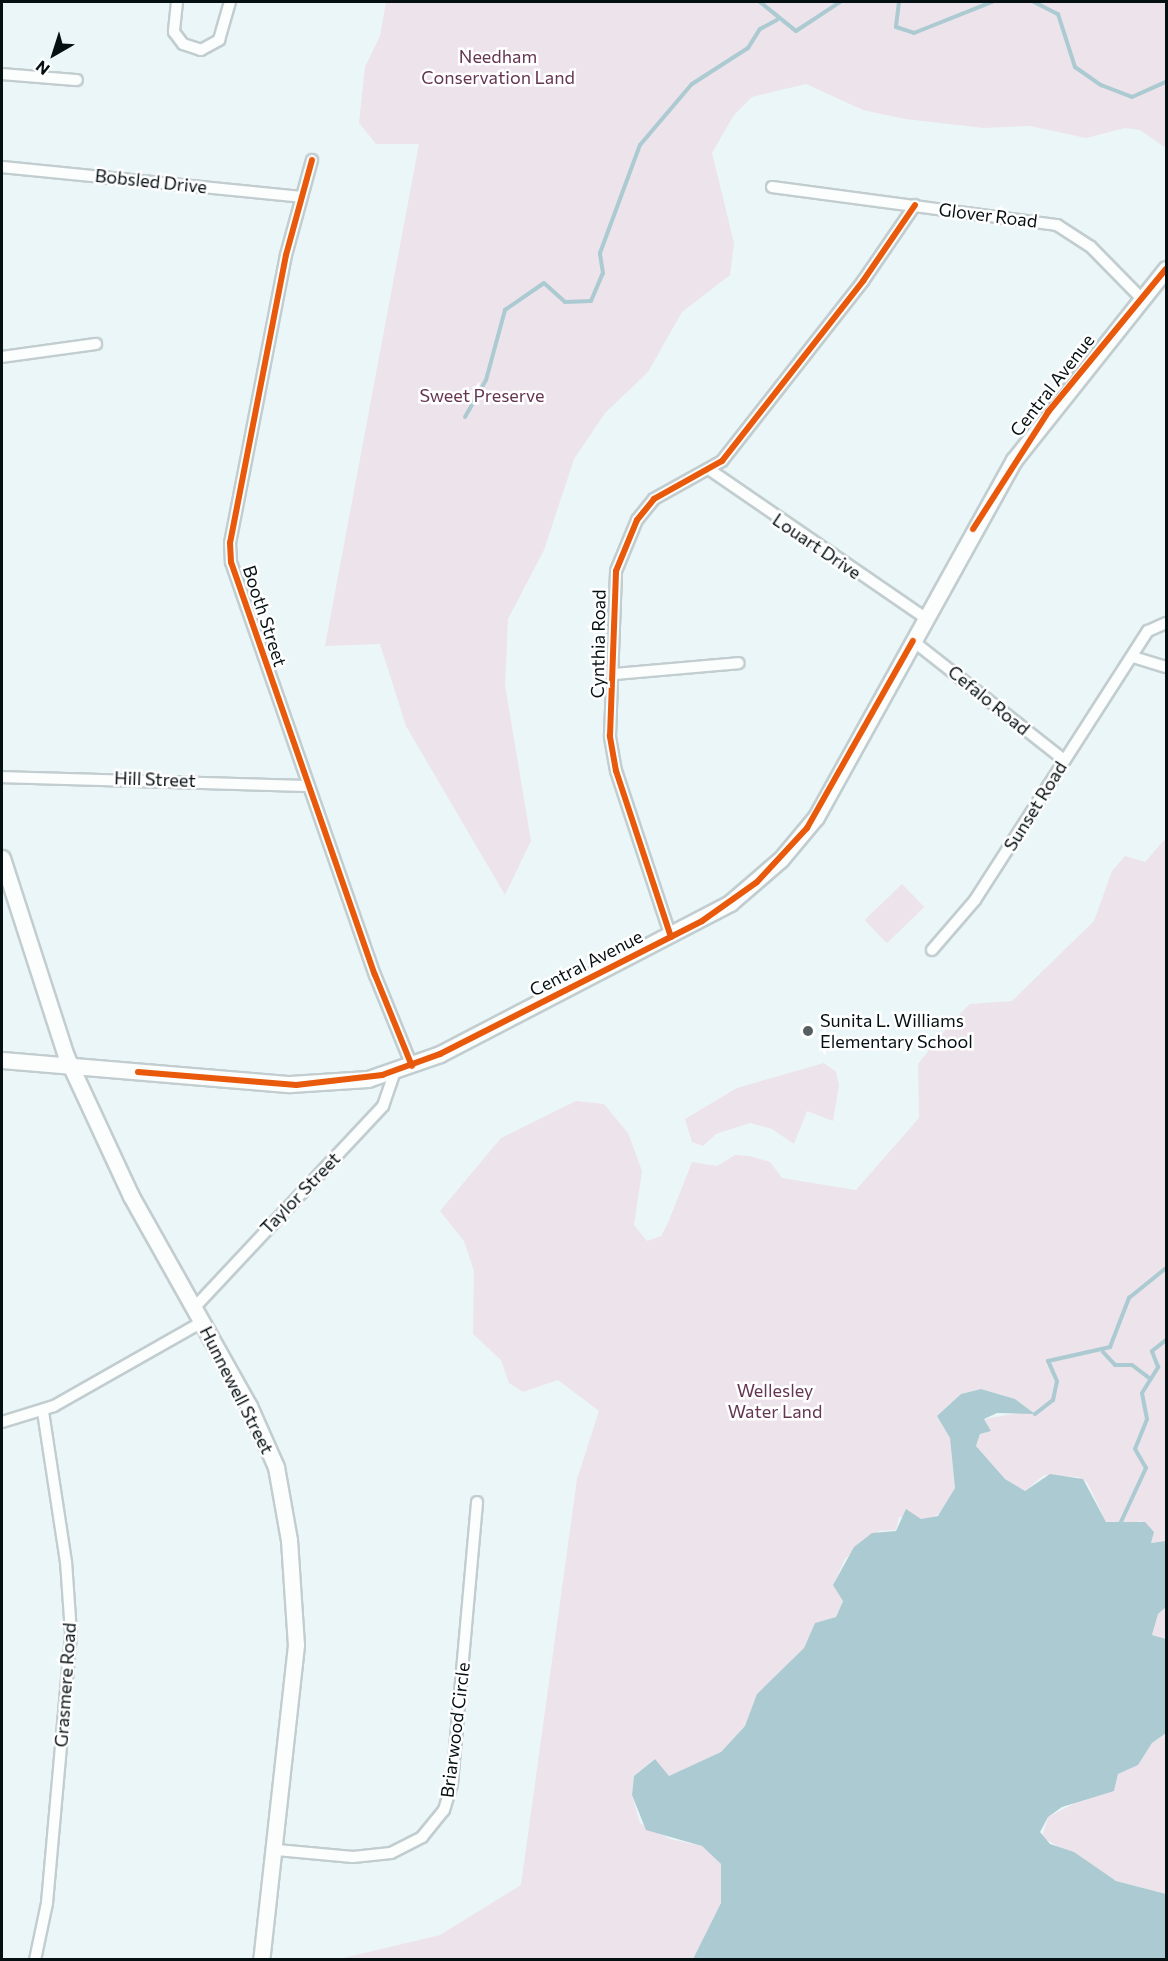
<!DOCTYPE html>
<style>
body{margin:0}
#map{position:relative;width:1168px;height:1961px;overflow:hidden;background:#ebf6f8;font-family:Commissioner,sans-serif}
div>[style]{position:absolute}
.green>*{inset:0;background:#ede3eb;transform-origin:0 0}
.water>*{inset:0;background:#abcad1}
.stream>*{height:4px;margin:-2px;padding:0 2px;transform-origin:2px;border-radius:2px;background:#abcad1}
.roads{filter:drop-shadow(2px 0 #c2cdd0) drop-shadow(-2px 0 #c2cdd0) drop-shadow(0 2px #c2cdd0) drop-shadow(0 -2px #c2cdd0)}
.minor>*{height:10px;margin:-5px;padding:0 5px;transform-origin:5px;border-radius:5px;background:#fcfefe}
.secondary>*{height:15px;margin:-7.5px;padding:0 7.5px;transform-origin:7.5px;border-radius:7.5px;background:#fcfefe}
.cycleway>*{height:6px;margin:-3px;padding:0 3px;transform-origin:3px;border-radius:3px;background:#e8590c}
.dots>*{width:16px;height:16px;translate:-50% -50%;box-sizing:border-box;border:3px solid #fff;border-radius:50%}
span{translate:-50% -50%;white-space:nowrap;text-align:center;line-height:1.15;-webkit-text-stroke:5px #fff;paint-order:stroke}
.park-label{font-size:18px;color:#643650}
.street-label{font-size:18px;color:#051013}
.poi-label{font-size:18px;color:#051013}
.left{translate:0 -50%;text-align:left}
.frame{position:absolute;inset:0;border:3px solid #051013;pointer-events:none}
.north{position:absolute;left:24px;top:24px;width:60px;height:60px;-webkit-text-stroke:4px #fff;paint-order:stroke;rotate:219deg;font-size:16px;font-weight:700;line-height:24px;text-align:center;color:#051013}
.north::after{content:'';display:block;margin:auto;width:21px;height:27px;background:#051013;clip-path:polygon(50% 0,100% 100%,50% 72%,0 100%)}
</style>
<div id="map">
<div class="green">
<div style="clip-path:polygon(386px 2px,1166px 2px,1166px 148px,1140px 130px,1125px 128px,1086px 138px,1030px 126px,984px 128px,905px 119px,863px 110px,806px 84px,752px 97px,734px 115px,712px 153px,734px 243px,730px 275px,682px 312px,648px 372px,605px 413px,574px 459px,544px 550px,508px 619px,505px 685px,531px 841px,505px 895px,406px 726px,380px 644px,325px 646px,419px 144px,376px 144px,359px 123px,365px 67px,380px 36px)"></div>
<div style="clip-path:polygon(1166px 838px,1166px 1541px,1151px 1543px,1153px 1535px,1140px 1521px,1130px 1526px,1106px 1522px,1087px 1482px,1078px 1477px,1044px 1475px,1025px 1491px,1005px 1479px,976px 1446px,980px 1434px,991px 1431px,984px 1419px,1031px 1411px,1015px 1399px,981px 1389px,961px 1394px,937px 1416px,950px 1438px,955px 1488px,941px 1513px,927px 1520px,899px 1517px,896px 1530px,879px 1531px,845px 1559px,835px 1581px,843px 1600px,836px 1617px,815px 1623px,804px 1648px,763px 1688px,745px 1726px,721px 1752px,669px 1776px,654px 1759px,634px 1776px,632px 1795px,640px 1823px,670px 1839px,702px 1846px,721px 1864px,721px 1904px,693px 1959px,335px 1960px,440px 1935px,521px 1885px,577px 1479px,599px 1411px,558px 1380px,523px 1392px,509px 1383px,501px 1360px,473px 1334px,474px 1271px,464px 1241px,440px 1211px,501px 1138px,576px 1101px,604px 1104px,628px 1133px,642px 1171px,634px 1225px,647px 1241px,661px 1236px,668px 1223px,692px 1162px,717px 1166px,735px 1155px,749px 1156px,770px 1162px,782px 1178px,856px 1190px,919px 1118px,918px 1064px,951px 1023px,970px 1004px,1012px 1001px,1094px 921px,1112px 871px,1125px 856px,1145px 862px)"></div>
<div style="left:902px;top:884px;width:32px;height:52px;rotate:46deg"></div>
<div style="clip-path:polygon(824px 1063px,836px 1072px,839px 1085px,833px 1121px,807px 1111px,794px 1144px,772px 1129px,750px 1123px,716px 1134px,703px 1146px,692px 1142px,685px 1119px,737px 1088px)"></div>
<div style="clip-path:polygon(1166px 1607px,1166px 1639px,1152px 1635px,1158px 1614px)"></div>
<div style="clip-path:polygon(1166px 1733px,1166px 1894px,1116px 1881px,1042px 1837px,1048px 1817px,1095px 1793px,1114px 1791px,1118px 1774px,1138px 1765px,1152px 1743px)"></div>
</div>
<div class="water">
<div style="clip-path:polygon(981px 1389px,1015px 1399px,1035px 1414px,997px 1413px,984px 1419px,991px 1431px,980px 1434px,976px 1446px,1005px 1479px,1025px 1491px,1050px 1474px,1083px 1479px,1106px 1522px,1145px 1522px,1154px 1532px,1151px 1543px,1166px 1541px,1166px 1607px,1158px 1614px,1152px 1635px,1166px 1639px,1166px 1733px,1152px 1743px,1138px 1765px,1118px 1774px,1114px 1791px,1062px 1807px,1048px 1817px,1040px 1832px,1050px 1844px,1074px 1852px,1116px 1881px,1166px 1894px,1166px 1959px,693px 1959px,721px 1903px,721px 1864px,702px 1846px,646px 1830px,632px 1795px,634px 1776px,655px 1759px,669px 1776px,721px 1752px,745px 1726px,757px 1694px,804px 1648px,815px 1623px,836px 1617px,843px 1601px,833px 1585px,854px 1547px,872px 1533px,896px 1531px,906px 1509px,921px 1519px,938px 1516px,955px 1488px,950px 1438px,937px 1416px,961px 1394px)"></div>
</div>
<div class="stream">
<div style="left:760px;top:2px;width:46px;rotate:38.9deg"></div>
<div style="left:796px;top:31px;width:53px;rotate:-33.4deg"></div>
<div style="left:899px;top:2px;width:25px;rotate:97deg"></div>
<div style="left:896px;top:27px;width:19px;rotate:18deg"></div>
<div style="left:914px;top:33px;width:84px;rotate:-21.7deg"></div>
<div style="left:1034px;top:2px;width:27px;rotate:27deg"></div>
<div style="left:1058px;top:14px;width:56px;rotate:72.2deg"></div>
<div style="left:1075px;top:67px;width:32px;rotate:35deg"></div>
<div style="left:1101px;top:85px;width:33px;rotate:21deg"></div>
<div style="left:1132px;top:97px;width:37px;rotate:-24deg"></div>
<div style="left:465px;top:417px;width:43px;rotate:-60.4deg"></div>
<div style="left:486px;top:380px;width:73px;rotate:-74.8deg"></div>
<div style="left:505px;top:310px;width:47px;rotate:-34.7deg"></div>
<div style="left:544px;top:283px;width:28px;rotate:42deg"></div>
<div style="left:565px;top:302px;width:26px;rotate:-2deg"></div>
<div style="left:591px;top:301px;width:30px;rotate:-67deg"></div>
<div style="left:603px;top:273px;width:20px;rotate:-99deg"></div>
<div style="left:600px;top:253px;width:115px;rotate:-69.7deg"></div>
<div style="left:640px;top:145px;width:80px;rotate:-49.6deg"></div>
<div style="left:692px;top:84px;width:67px;rotate:-32.7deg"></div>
<div style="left:748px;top:48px;width:22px;rotate:-58deg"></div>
<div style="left:760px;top:29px;width:19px;rotate:-28deg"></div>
<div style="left:1103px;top:1352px;width:18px;rotate:47deg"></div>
<div style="left:1115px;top:1365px;width:17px"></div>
<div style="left:1132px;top:1365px;width:20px;rotate:37deg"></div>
<div style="left:1035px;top:1414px;width:23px;rotate:-38deg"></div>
<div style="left:1053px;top:1400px;width:19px;rotate:-78deg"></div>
<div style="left:1057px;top:1381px;width:22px;rotate:-114deg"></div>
<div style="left:1048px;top:1361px;width:64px;rotate:-12.7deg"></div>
<div style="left:1110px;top:1347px;width:53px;rotate:-68.8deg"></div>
<div style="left:1129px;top:1298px;width:48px;rotate:-39deg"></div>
<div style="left:1120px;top:1524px;width:62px;rotate:-65.1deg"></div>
<div style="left:1146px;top:1468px;width:22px;rotate:-120deg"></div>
<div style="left:1135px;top:1449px;width:32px;rotate:-68deg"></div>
<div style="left:1147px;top:1419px;width:26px;rotate:-101deg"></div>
<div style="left:1142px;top:1393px;width:31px;rotate:-58deg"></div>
<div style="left:1158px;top:1367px;width:17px;rotate:-111deg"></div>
<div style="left:1152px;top:1351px;width:18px;rotate:-38deg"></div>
</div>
<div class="roads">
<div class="minor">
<div style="left:177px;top:2px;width:30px;rotate:96deg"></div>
<div style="left:174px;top:32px;width:15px;rotate:53deg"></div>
<div style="left:183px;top:44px;width:19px;rotate:18deg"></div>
<div style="left:201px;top:50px;width:21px;rotate:-29deg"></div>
<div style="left:219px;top:40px;width:40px;rotate:-74deg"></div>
<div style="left:2px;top:74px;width:75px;rotate:4.6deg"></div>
<div style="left:312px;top:160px;width:98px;rotate:105.3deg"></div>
<div style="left:286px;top:255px;width:293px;rotate:101deg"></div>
<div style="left:230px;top:543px;width:19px;rotate:87deg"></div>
<div style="left:231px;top:562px;width:437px;rotate:70.8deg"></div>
<div style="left:375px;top:975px;width:98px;rotate:67.9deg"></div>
<div style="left:2px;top:167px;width:301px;rotate:5.7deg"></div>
<div style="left:772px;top:187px;width:288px;rotate:7.6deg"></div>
<div style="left:1057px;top:225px;width:40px;rotate:32.9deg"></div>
<div style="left:1091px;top:247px;width:71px;rotate:45.6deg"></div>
<div style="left:2px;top:357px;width:95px;rotate:-7.9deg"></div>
<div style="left:710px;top:470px;width:261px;rotate:34.5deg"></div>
<div style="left:913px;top:641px;width:192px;rotate:38.2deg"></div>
<div style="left:1133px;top:657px;width:34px;rotate:17deg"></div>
<div style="left:614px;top:674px;width:125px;rotate:-5deg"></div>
<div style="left:2px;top:777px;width:307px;rotate:1.7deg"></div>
<div style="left:671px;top:937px;width:175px;rotate:-108.3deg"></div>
<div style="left:616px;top:771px;width:36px;rotate:-100deg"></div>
<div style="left:610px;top:736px;width:165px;rotate:-87.9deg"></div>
<div style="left:616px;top:571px;width:55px;rotate:-67.6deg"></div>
<div style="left:637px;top:520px;width:27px;rotate:-51deg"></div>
<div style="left:654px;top:499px;width:78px;rotate:-29.2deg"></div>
<div style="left:722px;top:461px;width:229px;rotate:-51.9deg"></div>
<div style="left:863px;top:281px;width:92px;rotate:-55.6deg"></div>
<div style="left:932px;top:950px;width:66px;rotate:-49.3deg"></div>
<div style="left:975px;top:900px;width:320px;rotate:-57.3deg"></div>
<div style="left:1148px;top:631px;width:20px;rotate:-24deg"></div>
<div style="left:194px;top:1308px;width:277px;rotate:-46.9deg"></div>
<div style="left:383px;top:1106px;width:36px;rotate:-71deg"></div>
<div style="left:2px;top:1422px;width:54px;rotate:-17.1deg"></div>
<div style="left:54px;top:1406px;width:170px;rotate:-29.6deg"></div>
<div style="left:277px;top:1850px;width:76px;rotate:5.3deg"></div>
<div style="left:353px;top:1857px;width:38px;rotate:-6deg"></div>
<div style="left:391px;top:1853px;width:35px;rotate:-27deg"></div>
<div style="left:422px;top:1837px;width:35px;rotate:-51deg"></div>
<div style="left:444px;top:1810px;width:28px;rotate:-73deg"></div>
<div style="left:452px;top:1783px;width:282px;rotate:-84.9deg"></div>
<div style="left:35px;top:1960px;width:58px;rotate:-78.1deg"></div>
<div style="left:47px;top:1903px;width:271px;rotate:-84.9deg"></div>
<div style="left:71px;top:1633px;width:71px;rotate:-94deg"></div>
<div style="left:66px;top:1562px;width:153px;rotate:-98.7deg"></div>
</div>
<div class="secondary">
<div style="left:2px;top:858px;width:208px;rotate:72.1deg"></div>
<div style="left:66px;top:1056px;width:154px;rotate:65.1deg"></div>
<div style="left:131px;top:1196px;width:241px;rotate:60.7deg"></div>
<div style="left:249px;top:1406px;width:67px;rotate:66.1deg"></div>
<div style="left:276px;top:1467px;width:74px;rotate:79.9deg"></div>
<div style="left:289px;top:1540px;width:105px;rotate:86.2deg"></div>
<div style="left:296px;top:1645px;width:317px;rotate:96.3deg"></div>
<div style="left:2px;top:1060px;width:289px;rotate:4.8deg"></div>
<div style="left:290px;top:1084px;width:78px;rotate:-3.7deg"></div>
<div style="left:368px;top:1079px;width:76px;rotate:-19.1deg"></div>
<div style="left:440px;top:1054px;width:327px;rotate:-27.5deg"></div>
<div style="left:730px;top:903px;width:67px;rotate:-40.8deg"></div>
<div style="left:781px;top:859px;width:55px;rotate:-50.2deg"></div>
<div style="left:816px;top:817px;width:408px;rotate:-61deg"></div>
<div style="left:1014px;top:460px;width:244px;rotate:-51.5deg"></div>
</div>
</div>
<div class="cycleway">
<div style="left:312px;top:160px;width:98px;rotate:105.3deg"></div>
<div style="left:286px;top:255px;width:293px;rotate:101deg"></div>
<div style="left:230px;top:543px;width:19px;rotate:87deg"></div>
<div style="left:231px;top:562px;width:437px;rotate:70.8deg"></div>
<div style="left:375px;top:975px;width:98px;rotate:67.9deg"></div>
<div style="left:973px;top:529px;width:139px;rotate:-57.3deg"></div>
<div style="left:1048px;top:412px;width:185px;rotate:-50.5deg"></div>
<div style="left:671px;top:937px;width:175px;rotate:-108.3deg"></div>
<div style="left:616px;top:771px;width:36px;rotate:-100deg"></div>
<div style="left:610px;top:736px;width:165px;rotate:-87.9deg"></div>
<div style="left:616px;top:571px;width:55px;rotate:-67.6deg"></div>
<div style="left:637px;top:520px;width:27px;rotate:-51deg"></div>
<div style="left:654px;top:499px;width:78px;rotate:-29.2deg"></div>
<div style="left:722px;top:461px;width:229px;rotate:-51.9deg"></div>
<div style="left:863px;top:281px;width:92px;rotate:-55.6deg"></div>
<div style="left:138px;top:1072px;width:159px;rotate:4.7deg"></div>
<div style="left:296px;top:1085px;width:87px;rotate:-6.6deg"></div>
<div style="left:382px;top:1075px;width:62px;rotate:-19.9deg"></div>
<div style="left:440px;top:1054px;width:294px;rotate:-26.9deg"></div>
<div style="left:702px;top:921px;width:67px;rotate:-35.3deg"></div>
<div style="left:757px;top:882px;width:74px;rotate:-47.2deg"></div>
<div style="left:807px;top:828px;width:215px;rotate:-60.5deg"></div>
</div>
<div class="dots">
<div style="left:808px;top:1031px;background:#566063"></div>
</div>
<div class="park-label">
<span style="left:498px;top:67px">Needham<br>Conservation Land</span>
<span style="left:482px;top:395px">Sweet Preserve</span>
<span style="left:775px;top:1401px">Wellesley<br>Water Land</span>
</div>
<div class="street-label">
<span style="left:151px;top:181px;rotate:6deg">Bobsled Drive</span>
<span style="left:988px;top:215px;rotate:7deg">Glover Road</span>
<span style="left:1052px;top:385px;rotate:-52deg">Central Avenue</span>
<span style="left:817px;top:546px;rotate:34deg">Louart Drive</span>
<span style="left:265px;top:616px;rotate:72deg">Booth Street</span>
<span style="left:598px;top:644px;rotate:-89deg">Cynthia Road</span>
<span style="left:989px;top:700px;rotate:39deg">Cefalo Road</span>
<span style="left:155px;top:779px;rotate:2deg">Hill Street</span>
<span style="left:1035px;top:806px;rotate:-58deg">Sunset Road</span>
<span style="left:586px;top:963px;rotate:-27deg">Central Avenue</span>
<span style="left:300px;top:1193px;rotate:-46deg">Taylor Street</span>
<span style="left:237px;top:1390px;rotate:63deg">Hunnewell Street</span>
<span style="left:65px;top:1685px;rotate:-86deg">Grasmere Road</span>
<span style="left:455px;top:1730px;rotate:-83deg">Briarwood Circle</span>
</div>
<div class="poi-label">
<span class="left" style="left:820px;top:1031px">Sunita L. Williams<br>Elementary School</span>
</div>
<div class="frame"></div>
<div class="north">N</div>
</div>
